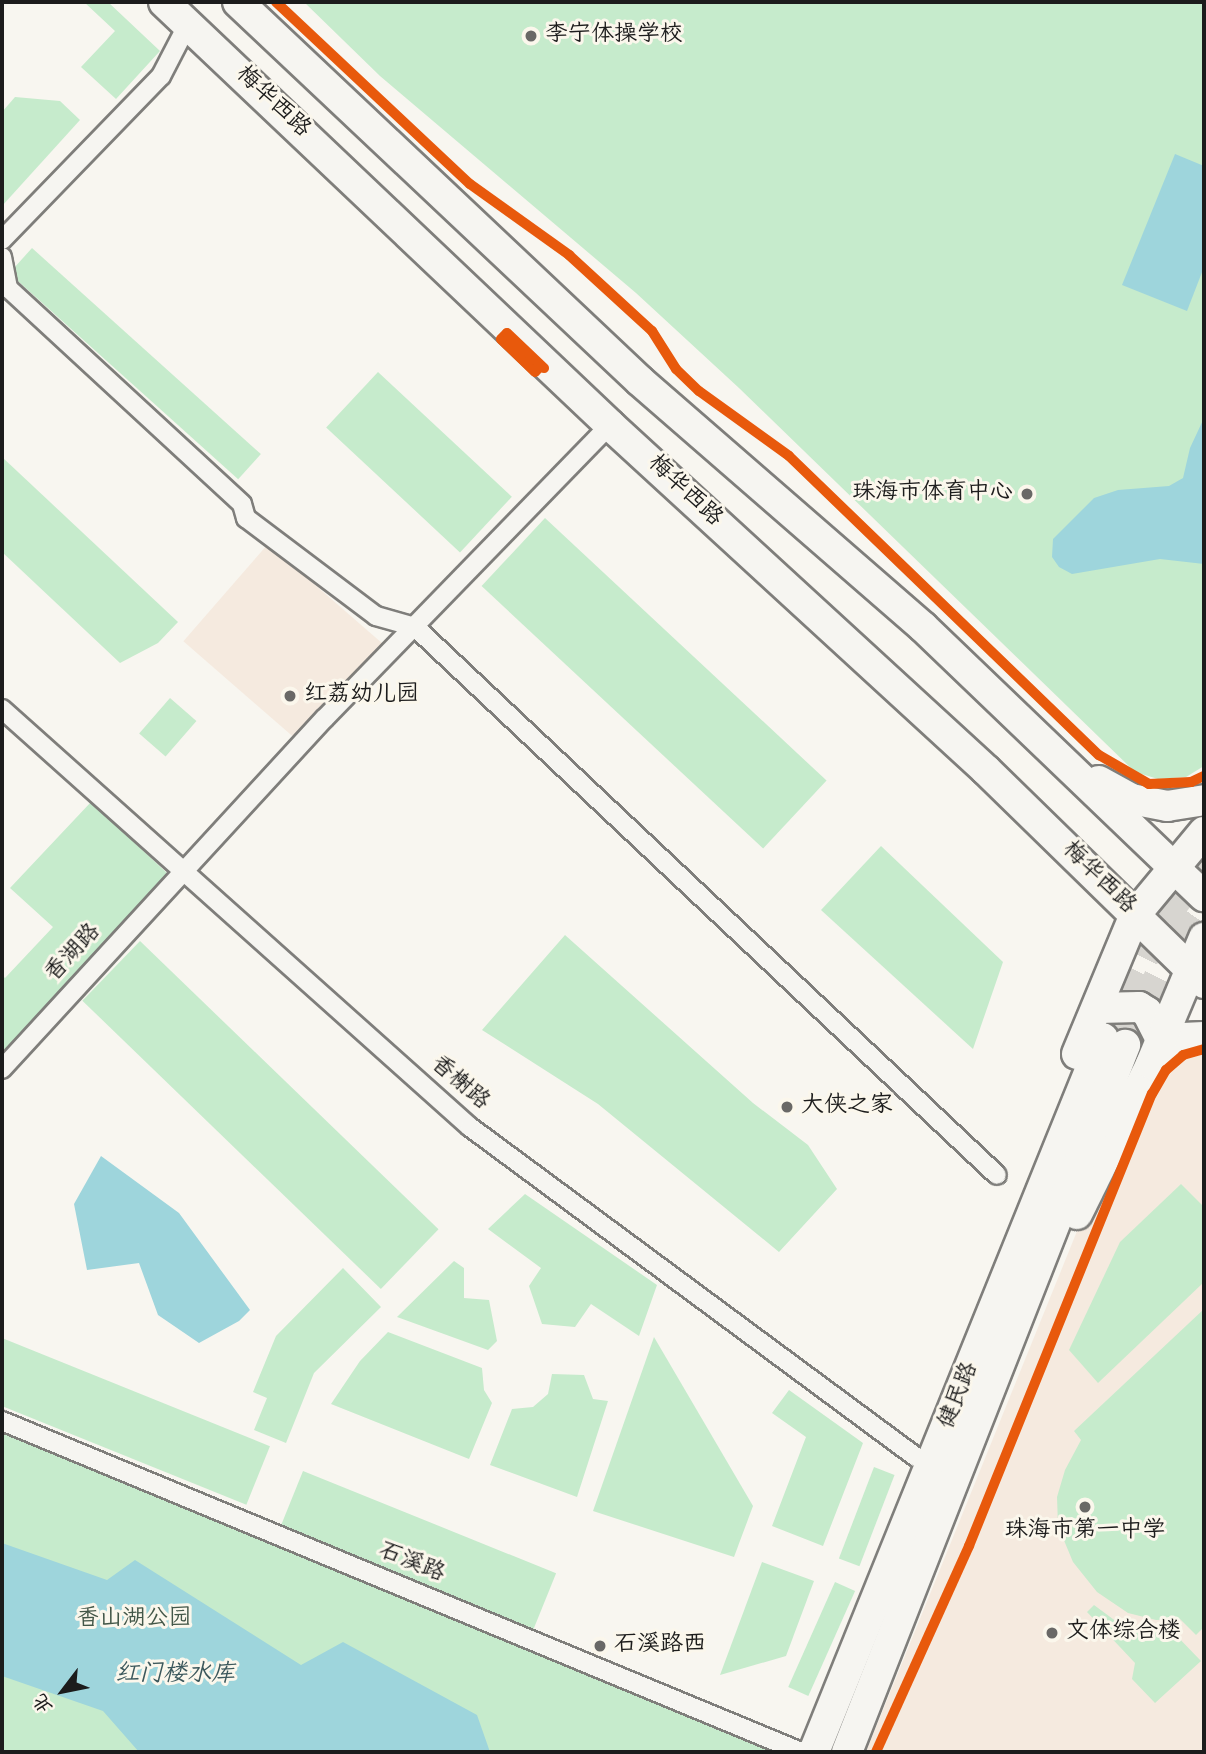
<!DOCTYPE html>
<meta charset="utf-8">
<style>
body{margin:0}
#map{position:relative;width:1206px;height:1754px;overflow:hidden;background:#f8f6f0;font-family:Dekko,"LXGW WenKai TC",sans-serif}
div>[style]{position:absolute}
.built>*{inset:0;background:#f5eadf;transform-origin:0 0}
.green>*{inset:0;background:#c6ebcc;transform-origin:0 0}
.water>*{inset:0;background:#9ed5dc}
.primary-tunnel>*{height:30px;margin-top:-15px;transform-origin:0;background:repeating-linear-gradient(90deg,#d7d5d0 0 30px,transparent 0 45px)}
.roads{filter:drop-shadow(2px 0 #7f7e7b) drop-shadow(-2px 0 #7f7e7b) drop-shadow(0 2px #7f7e7b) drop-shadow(0 -2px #7f7e7b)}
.street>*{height:18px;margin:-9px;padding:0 9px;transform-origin:9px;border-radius:9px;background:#f6f5f1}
.primary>*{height:30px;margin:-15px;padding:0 15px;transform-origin:15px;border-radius:15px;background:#f6f5f1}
.cycleway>*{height:10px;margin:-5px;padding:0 5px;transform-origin:5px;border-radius:5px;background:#e8590c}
.dots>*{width:19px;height:19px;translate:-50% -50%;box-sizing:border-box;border:4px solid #fbf7ec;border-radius:50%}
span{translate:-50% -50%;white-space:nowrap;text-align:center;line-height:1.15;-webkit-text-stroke:6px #fbf7ec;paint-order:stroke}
.poi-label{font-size:23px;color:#1c1c1c}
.left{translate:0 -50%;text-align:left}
.right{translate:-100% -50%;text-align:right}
.street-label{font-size:23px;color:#1c1c1c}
.park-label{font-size:23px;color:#435748}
.water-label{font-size:24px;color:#3c585c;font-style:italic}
.frame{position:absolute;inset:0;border:4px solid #1c1c1c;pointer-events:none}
.north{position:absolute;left:28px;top:1656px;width:70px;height:70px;-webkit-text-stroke:5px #fbf7ec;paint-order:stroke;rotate:238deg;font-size:19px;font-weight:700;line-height:28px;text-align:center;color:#1c1c1c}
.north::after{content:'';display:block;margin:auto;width:24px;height:32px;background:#1c1c1c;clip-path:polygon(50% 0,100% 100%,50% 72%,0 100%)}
</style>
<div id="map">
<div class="built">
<div style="left:268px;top:544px;width:157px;height:129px;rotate:41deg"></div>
<div style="clip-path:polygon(1204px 1041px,1204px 1752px,866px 1752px,1133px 1093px,1163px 1056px)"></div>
</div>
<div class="green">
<div style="clip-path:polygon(84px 2px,108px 2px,160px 51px,116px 99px,81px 67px,115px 31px)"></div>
<div style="clip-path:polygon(304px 2px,1204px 2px,1204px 766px,1186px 777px,1158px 779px,1135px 772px,739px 388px,636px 293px,380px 76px)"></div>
<div style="clip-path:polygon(15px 97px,60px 101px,80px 120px,2px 206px,2px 112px)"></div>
<div style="left:32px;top:248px;width:308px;height:34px;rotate:42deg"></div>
<div style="left:378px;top:372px;width:183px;height:76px;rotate:43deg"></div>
<div style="clip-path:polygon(2px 457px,178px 622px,158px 643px,120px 663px,2px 552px)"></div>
<div style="left:545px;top:518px;width:385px;height:93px;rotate:43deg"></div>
<div style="left:170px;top:698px;width:35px;height:47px;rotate:41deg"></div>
<div style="clip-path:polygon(91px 802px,168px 874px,2px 1056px,2px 975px,5px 978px,53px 927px,10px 888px)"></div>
<div style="clip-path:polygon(881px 846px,1003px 962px,973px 1049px,821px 910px)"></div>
<div style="clip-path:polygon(565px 935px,753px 1103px,808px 1145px,837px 1189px,779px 1252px,598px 1104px,482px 1030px)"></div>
<div style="left:140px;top:941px;width:415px;height:83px;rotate:44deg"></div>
<div style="clip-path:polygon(1181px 1184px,1204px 1207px,1204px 1282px,1098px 1383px,1069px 1350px,1120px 1242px)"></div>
<div style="clip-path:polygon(525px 1194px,657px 1285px,639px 1336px,591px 1304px,575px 1327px,542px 1324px,529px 1286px,541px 1268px,488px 1229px)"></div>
<div style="clip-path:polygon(454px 1261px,464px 1268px,464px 1298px,489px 1300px,497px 1341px,488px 1350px,397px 1317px)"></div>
<div style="clip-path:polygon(343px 1268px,381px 1307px,314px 1373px,286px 1443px,254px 1430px,267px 1398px,253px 1392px,276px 1336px)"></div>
<div style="clip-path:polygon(1204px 1309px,1204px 1627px,1196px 1635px,1180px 1619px,1156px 1620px,1128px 1613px,1097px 1592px,1073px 1562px,1058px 1526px,1057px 1497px,1065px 1470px,1081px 1440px,1074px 1431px)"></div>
<div style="clip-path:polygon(388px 1332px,482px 1368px,484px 1390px,492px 1403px,469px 1459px,331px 1404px,360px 1361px)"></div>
<div style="clip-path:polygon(654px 1337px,753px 1506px,734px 1557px,593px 1511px)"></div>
<div style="left:2px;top:1338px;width:289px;height:63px;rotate:22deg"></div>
<div style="clip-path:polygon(552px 1374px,584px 1375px,593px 1399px,608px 1401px,577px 1497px,490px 1465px,512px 1409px,533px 1407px,548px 1394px)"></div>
<div style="clip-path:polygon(789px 1390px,863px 1443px,823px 1546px,772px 1526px,806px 1437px,772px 1413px)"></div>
<div style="clip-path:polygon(2px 1422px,800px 1752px,2px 1752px)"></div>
<div style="left:874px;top:1467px;width:22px;height:98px;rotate:21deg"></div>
<div style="left:303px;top:1471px;width:273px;height:61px;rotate:22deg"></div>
<div style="clip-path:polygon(762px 1562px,814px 1581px,786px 1656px,720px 1675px)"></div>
<div style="left:835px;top:1582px;width:22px;height:115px;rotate:24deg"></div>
<div style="clip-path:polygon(1094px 1605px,1125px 1628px,1173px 1632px,1201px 1661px,1155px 1703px,1132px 1679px,1135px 1663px,1087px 1612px)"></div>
</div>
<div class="water">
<div style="clip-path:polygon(1175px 154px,1204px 166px,1204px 267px,1187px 311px,1122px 285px)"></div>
<div style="clip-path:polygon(1204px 418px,1204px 564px,1160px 559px,1072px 574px,1059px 567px,1052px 557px,1053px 539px,1094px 498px,1118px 490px,1169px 486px,1183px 478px,1190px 448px)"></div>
<div style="clip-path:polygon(101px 1156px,179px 1213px,250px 1310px,239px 1321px,199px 1343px,158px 1315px,139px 1263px,87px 1270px,74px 1204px)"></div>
<div style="clip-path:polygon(2px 1543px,107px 1580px,135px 1560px,301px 1665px,343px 1642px,477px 1715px,490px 1752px,139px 1752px,103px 1711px,2px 1676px)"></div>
</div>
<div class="primary-tunnel">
<div style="left:1103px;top:1038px;width:133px;rotate:-63.2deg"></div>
<div style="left:1163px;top:919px;width:70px;rotate:-54.3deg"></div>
<div style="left:1125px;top:1045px;width:116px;rotate:-63.4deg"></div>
<div style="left:1177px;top:941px;width:47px;rotate:-55.3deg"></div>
</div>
<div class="roads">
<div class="street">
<div style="left:2px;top:240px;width:228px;rotate:-45.9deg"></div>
<div style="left:161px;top:76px;width:59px;rotate:-62.6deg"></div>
<div style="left:2px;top:257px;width:32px;rotate:79deg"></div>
<div style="left:8px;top:288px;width:318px;rotate:42.7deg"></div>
<div style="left:242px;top:504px;width:15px;rotate:74deg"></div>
<div style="left:246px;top:518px;width:163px;rotate:37deg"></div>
<div style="left:376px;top:616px;width:41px;rotate:15.8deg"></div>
<div style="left:415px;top:627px;width:799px;rotate:43.28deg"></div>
<div style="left:2px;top:709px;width:627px;rotate:41.77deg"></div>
<div style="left:470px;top:1127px;width:555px;rotate:36.5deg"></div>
<div style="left:2px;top:1069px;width:477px;rotate:-47.4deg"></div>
<div style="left:325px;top:718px;width:409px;rotate:-45.8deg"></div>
<div style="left:2px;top:1421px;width:865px;rotate:22.5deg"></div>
</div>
<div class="primary">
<div style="left:164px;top:2px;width:615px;rotate:43.48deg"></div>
<div style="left:610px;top:425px;width:510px;rotate:42.54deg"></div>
<div style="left:986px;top:770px;width:305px;rotate:44.3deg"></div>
<div style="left:238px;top:2px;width:552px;rotate:43.31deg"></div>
<div style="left:640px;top:381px;width:375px;rotate:41deg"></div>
<div style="left:923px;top:627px;width:389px;rotate:43.8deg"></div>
<div style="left:1099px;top:781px;width:37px;rotate:29deg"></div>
<div style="left:1131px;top:799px;width:37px;rotate:11deg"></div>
<div style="left:1167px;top:806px;width:37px;rotate:-9deg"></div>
<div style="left:1098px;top:1008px;width:41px;rotate:-1.4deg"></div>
<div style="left:1139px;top:1007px;width:9px;rotate:32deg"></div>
<div style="left:1147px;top:1012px;width:30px;rotate:63deg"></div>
<div style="left:1077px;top:1054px;width:151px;rotate:-67.4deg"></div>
<div style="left:1135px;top:915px;width:108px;rotate:-50.3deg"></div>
<div style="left:1153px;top:1061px;width:10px;rotate:-61deg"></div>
<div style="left:1158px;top:1052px;width:29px;rotate:-29deg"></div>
<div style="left:1183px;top:1038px;width:21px;rotate:-3deg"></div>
<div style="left:1077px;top:1214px;width:167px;rotate:-63.7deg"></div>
<div style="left:1151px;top:1064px;width:137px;rotate:-67.2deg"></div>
<div style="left:814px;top:1752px;width:770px;rotate:-67.96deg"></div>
<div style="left:847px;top:1752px;width:760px;rotate:-68.53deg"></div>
</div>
</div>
<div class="cycleway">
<div style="left:276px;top:2px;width:266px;rotate:43.2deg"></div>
<div style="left:470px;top:184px;width:122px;rotate:35.6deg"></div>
<div style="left:569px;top:255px;width:113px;rotate:42.5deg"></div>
<div style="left:652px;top:331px;width:45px;rotate:57.7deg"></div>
<div style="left:676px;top:369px;width:32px;rotate:44deg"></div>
<div style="left:699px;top:391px;width:111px;rotate:35.8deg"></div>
<div style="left:789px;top:456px;width:431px;rotate:44deg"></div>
<div style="left:1099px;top:755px;width:58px;rotate:30.1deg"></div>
<div style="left:1149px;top:784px;width:42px;rotate:-2.7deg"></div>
<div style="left:1191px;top:782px;width:14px;rotate:-25deg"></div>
<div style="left:538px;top:369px;width:4px;rotate:135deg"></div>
<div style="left:535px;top:372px;width:47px;rotate:-135.9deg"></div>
<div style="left:501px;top:339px;width:8px;rotate:-45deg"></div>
<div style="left:507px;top:333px;width:51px;rotate:43.4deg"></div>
<div style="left:876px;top:1752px;width:226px;rotate:-65.7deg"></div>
<div style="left:969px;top:1546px;width:488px;rotate:-68deg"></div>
<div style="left:1152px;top:1094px;width:28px;rotate:-60deg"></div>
<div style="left:1166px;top:1070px;width:23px;rotate:-41deg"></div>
<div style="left:1183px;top:1055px;width:22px;rotate:-16deg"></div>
</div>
<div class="dots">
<div style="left:531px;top:36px;background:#696866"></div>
<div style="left:1027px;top:494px;background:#696866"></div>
<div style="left:290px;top:696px;background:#696866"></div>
<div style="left:787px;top:1107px;background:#696866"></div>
<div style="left:1085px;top:1507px;background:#696866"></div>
<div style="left:1052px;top:1633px;background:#696866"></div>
<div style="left:600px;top:1646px;background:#696866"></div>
</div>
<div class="poi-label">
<span class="left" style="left:545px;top:36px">李宁体操学校</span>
<span class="right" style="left:1013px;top:494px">珠海市体育中心</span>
<span class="left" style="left:304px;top:696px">红荔幼儿园</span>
<span class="left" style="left:801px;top:1107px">大侠之家</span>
<span style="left:1085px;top:1532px">珠海市第一中学</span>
<span class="left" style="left:1066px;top:1633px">文体综合楼</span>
<span class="left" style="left:614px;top:1646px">石溪路西</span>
</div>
<div class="street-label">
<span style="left:272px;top:103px;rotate:43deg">梅华西路</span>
<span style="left:684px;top:492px;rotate:43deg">梅华西路</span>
<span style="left:1098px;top:879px;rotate:44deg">梅华西路</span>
<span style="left:74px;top:954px;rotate:-47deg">香湖路</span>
<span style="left:459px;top:1084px;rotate:41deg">香榭路</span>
<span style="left:960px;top:1396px;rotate:-68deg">健民路</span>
<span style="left:411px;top:1564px;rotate:22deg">石溪路</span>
</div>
<div class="park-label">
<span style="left:134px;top:1620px">香山湖公园</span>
</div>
<div class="water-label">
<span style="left:175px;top:1676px">红门楼水库</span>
</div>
<div class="frame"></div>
<div class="north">北</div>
</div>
